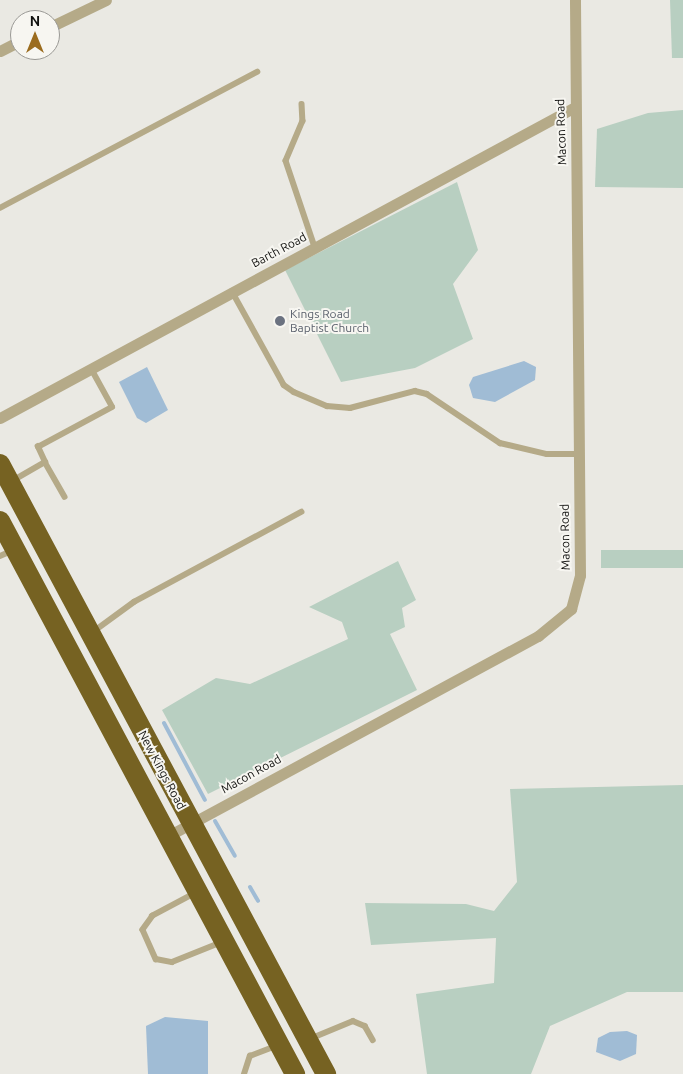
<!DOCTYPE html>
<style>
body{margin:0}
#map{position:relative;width:683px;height:1074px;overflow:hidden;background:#eae9e3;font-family:Ubuntu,sans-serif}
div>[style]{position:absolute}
.green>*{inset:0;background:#b8cfc1;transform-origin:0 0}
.water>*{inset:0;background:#a0bcd5}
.stream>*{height:4px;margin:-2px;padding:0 2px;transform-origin:2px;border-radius:2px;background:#a0bcd5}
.lane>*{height:5.5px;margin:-2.75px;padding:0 2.75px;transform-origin:2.75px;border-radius:2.75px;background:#b5aa88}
.street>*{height:11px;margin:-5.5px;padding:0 5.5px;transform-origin:5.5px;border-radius:5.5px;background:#b5aa88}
.highway>*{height:20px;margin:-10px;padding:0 10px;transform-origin:10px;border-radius:10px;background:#766222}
.dots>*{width:14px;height:14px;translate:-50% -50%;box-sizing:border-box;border:2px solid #f7f6f1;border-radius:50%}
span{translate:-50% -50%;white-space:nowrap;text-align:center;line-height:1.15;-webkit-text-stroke:4px #f7f6f1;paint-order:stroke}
.street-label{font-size:12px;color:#10100e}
.worship-label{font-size:12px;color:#5b616d}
.left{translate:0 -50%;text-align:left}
.north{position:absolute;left:10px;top:10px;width:50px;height:50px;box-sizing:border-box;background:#f7f6f1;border:1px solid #9b9a96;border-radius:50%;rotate:0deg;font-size:14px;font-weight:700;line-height:20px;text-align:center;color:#10100e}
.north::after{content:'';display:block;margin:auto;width:18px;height:22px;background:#9b6c1e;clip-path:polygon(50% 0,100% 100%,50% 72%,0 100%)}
</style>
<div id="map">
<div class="green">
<div style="clip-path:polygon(670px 0,683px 0,683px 58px,672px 58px)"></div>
<div style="clip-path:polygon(683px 110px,683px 188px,595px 187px,597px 129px,648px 113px)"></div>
<div style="clip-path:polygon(457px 182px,478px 250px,453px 284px,473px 339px,415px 368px,341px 382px,285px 270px)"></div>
<div style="left:683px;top:550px;width:18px;height:82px;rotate:90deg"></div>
<div style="clip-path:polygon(398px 561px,416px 600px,402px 608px,405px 627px,390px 634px,417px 690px,208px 794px,162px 710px,216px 678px,250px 684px,348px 639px,342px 622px,309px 607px)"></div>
<div style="clip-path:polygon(683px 785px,683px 992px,627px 992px,550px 1026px,531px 1074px,427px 1074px,416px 994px,494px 983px,496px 938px,371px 945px,365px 903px,466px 904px,494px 911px,517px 882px,510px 789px)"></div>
</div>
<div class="water">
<div style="clip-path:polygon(524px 361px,536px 367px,535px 380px,495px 402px,473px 398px,469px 385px,473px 377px)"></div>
<div style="clip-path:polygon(147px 367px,168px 410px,146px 423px,137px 418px,119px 382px)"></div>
<div style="clip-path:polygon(165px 1017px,208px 1021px,208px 1074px,148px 1074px,146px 1026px)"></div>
<div style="clip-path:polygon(627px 1031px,637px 1035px,636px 1054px,620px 1061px,596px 1052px,598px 1038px,610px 1032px)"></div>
</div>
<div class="stream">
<div style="left:164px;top:723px;width:87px;rotate:62deg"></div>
<div style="left:215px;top:821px;width:40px;rotate:60.3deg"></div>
<div style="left:250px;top:887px;width:16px;rotate:60deg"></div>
</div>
<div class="lane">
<div style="left:302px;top:104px;width:17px;rotate:87deg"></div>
<div style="left:303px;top:121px;width:43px;rotate:113deg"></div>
<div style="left:286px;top:161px;width:91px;rotate:71.4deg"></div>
<div style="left:0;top:208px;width:291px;rotate:-27.9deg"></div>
<div style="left:232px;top:291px;width:107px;rotate:61deg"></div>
<div style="left:284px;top:385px;width:12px;rotate:35deg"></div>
<div style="left:294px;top:392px;width:36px;rotate:23deg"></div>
<div style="left:327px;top:406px;width:23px;rotate:5deg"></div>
<div style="left:350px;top:408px;width:67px;rotate:-14.7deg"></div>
<div style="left:415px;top:391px;width:12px;rotate:14deg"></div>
<div style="left:427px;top:394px;width:88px;rotate:33.9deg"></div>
<div style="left:500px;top:443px;width:48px;rotate:13.2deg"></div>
<div style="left:547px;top:454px;width:31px"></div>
<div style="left:45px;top:462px;width:17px;rotate:-115deg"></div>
<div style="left:38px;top:447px;width:84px;rotate:-28.4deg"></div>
<div style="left:112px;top:407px;width:43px;rotate:-118.9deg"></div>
<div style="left:14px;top:480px;width:36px;rotate:-30deg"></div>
<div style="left:45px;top:462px;width:40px;rotate:60.3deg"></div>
<div style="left:0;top:556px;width:12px;rotate:-24deg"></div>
<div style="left:93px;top:632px;width:51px;rotate:-36.2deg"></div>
<div style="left:134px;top:602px;width:190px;rotate:-28.3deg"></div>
<div style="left:194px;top:894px;width:47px;rotate:151.8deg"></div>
<div style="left:153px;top:916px;width:17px;rotate:126deg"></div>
<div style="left:143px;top:930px;width:32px;rotate:66deg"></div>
<div style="left:156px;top:959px;width:16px;rotate:11deg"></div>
<div style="left:172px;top:962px;width:54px;rotate:-21.8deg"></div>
<div style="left:312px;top:1038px;width:44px;rotate:-22.5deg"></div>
<div style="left:353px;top:1021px;width:13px;rotate:23deg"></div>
<div style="left:365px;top:1026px;width:16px;rotate:60deg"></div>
<div style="left:244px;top:1074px;width:19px;rotate:-72deg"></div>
<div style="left:250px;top:1056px;width:28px;rotate:-21deg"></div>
</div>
<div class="street">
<div style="left:50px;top:27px;width:62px;rotate:-25.7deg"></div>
<div style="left:0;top:51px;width:22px;rotate:-27deg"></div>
<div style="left:0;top:418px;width:651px;rotate:-28.41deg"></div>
<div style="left:168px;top:836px;width:421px;rotate:-28.4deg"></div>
<div style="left:538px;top:636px;width:43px;rotate:-39.3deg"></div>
<div style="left:571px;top:609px;width:35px;rotate:-75deg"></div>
<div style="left:580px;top:575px;width:575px;rotate:-90.5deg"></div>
</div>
<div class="highway">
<div style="left:0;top:464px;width:692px;rotate:61.88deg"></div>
<div style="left:0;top:521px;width:627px;rotate:61.92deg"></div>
</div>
<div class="dots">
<div style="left:280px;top:321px;background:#6b7280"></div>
</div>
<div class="street-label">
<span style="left:561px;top:132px;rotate:-92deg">Macon Road</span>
<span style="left:279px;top:250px;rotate:-28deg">Barth Road</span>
<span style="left:565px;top:537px;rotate:-91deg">Macon Road</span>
<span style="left:162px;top:770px;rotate:62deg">New Kings Road</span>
<span style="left:251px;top:774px;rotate:-29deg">Macon Road</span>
</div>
<div class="worship-label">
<span class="left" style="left:290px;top:321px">Kings Road<br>Baptist Church</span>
</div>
<div class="north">N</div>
</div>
